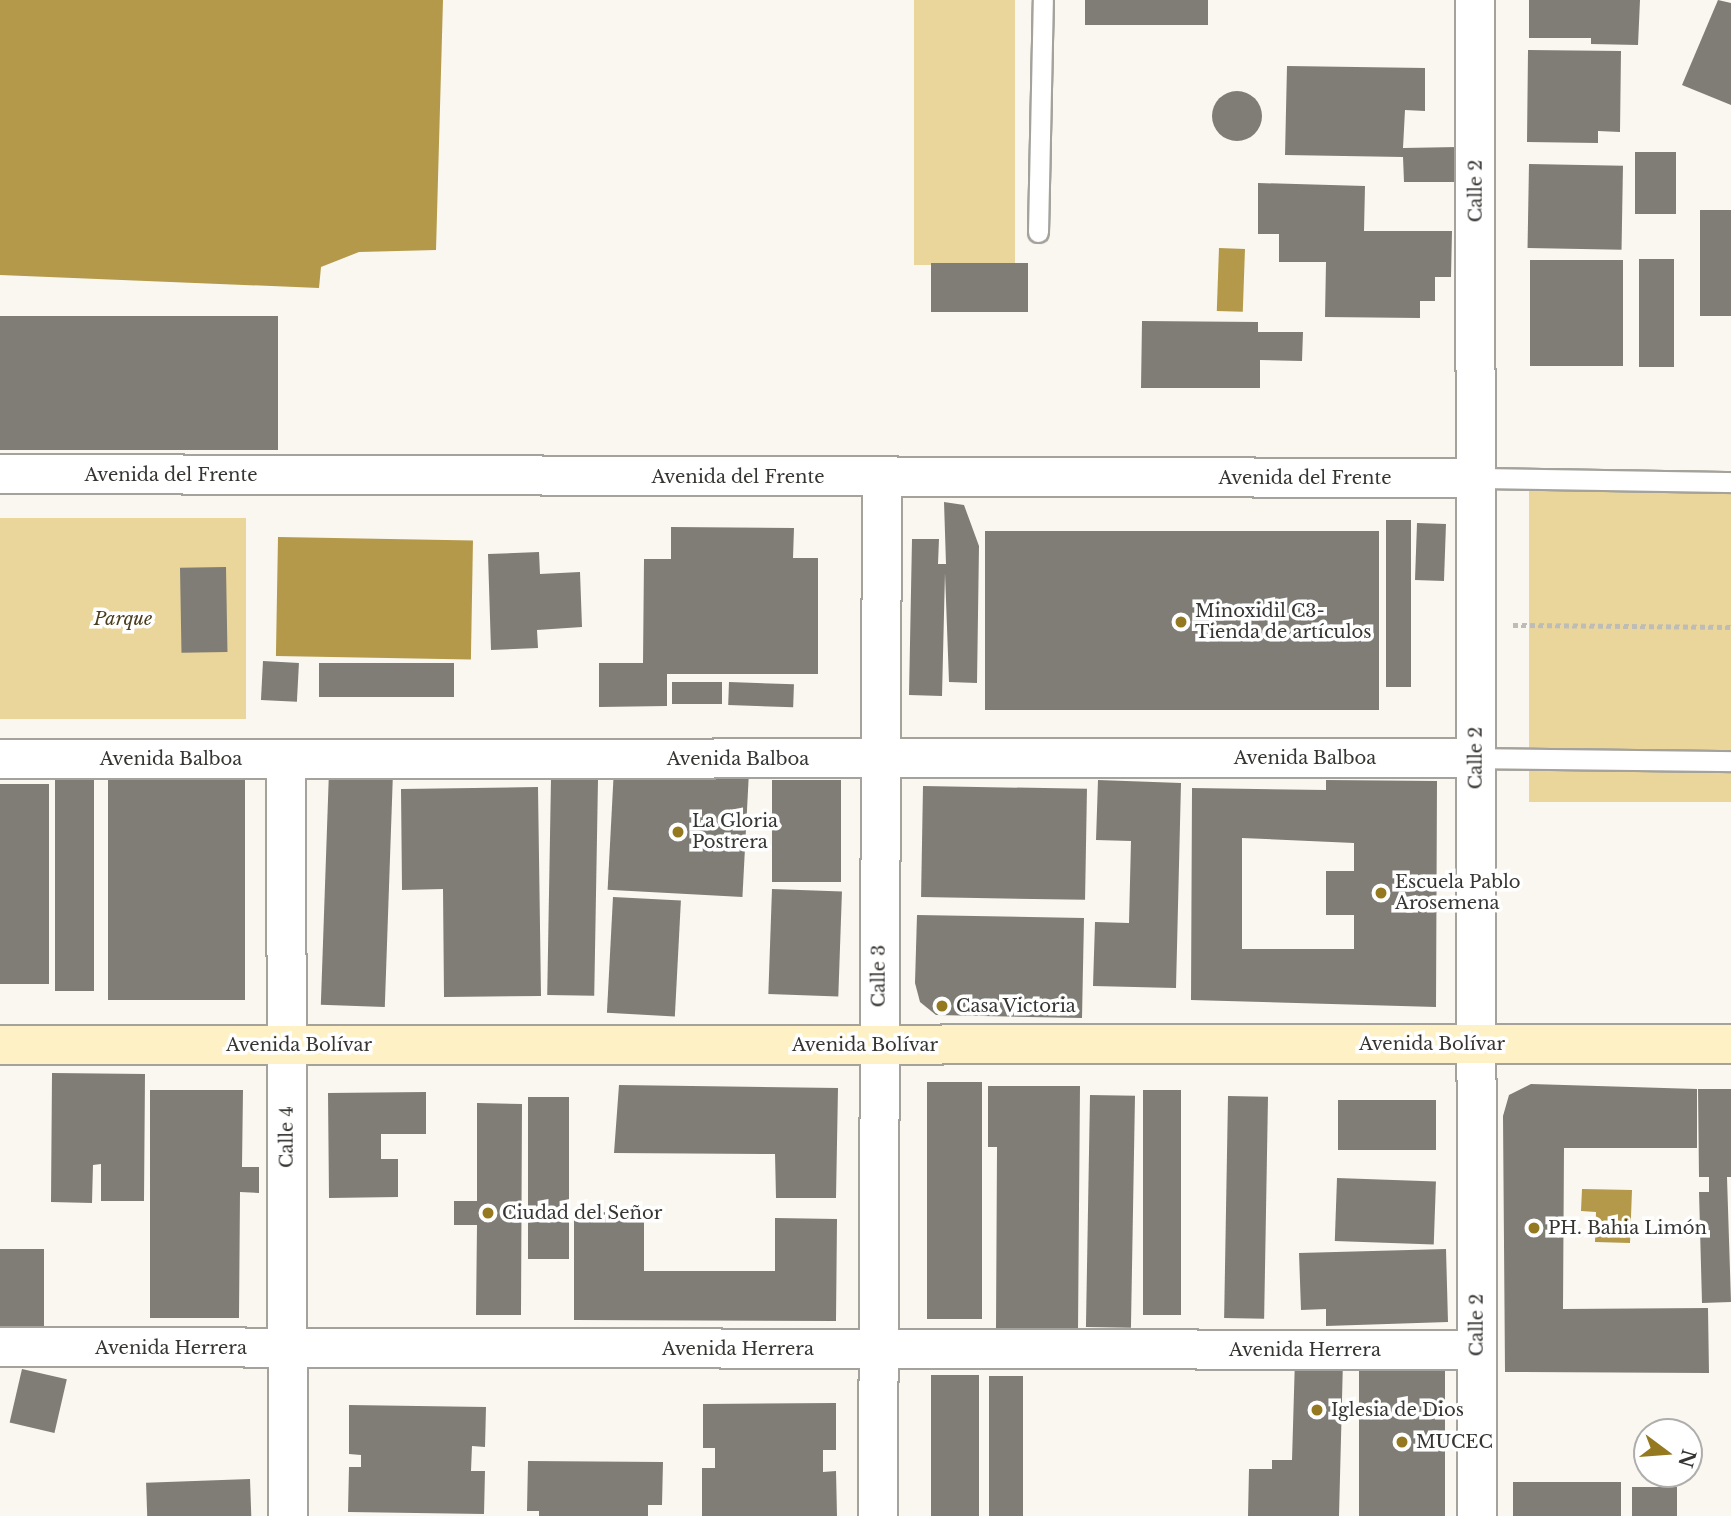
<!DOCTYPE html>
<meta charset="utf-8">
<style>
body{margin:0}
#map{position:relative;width:1731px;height:1516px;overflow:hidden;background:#f9f7ef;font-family:"Libre Baskerville",serif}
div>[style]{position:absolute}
.green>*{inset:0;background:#ead69a;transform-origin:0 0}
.water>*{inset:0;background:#b39949;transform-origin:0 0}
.building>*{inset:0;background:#7f7d76;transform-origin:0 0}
.round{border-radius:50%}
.path>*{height:4.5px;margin-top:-2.25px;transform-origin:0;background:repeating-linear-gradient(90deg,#bebcb6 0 5px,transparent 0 8.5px)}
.roads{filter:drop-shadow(2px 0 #a4a29b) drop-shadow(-2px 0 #a4a29b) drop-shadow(0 2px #a4a29b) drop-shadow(0 -2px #a4a29b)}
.lane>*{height:19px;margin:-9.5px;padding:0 9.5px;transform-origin:9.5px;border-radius:9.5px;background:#fff}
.street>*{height:38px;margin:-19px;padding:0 19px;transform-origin:19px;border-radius:19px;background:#fff}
.secondary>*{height:38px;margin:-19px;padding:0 19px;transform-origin:19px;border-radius:19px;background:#fef1c6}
.dots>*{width:19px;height:19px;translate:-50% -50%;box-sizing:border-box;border:4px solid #fff;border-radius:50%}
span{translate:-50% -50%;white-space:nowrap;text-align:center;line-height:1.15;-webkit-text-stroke:7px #fff;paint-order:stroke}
.street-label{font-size:18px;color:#363532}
.poi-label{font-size:18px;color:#363532}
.left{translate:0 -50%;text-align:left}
.park-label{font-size:18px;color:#4a3e1c;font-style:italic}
.north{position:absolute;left:1633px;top:1418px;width:70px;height:70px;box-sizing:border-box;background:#fff;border:2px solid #afaead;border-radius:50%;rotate:106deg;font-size:19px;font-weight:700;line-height:28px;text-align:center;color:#363532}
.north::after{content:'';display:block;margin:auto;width:24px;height:32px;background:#947920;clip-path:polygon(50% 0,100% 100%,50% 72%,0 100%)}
</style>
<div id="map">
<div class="green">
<div style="left:914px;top:0;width:101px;height:265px"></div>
<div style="left:1731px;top:486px;width:316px;height:202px;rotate:90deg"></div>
<div style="left:246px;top:518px;width:201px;height:246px;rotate:90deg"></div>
</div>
<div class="water">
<div style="clip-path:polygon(0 0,443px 0,436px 250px,359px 252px,321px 267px,319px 288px,0 275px)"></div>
<div style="left:1219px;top:248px;width:26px;height:63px;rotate:2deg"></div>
<div style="left:278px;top:537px;width:195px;height:119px;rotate:1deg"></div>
<div style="clip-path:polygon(1582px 1189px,1632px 1190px,1630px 1243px,1595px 1242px,1596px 1212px,1581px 1211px)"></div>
</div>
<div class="building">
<div style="left:1085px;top:0;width:123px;height:25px"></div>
<div style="clip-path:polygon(1529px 0,1640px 0,1638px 45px,1591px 44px,1591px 38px,1529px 38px)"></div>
<div style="clip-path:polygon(1718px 0,1731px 3px,1731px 105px,1682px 85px)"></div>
<div style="clip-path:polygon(1528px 50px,1621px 51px,1620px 132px,1598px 131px,1598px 143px,1527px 142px)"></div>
<div style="clip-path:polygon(1287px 66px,1425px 68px,1425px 111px,1405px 110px,1403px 148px,1458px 147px,1458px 182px,1404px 182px,1403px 157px,1285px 155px)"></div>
<div class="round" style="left:1212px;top:91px;width:50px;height:50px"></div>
<div style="left:1635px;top:152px;width:41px;height:62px"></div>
<div style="left:1529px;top:164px;width:94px;height:84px;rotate:1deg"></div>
<div style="clip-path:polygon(1258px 183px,1365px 186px,1364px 231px,1452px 231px,1451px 277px,1435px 277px,1435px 301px,1420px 301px,1420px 318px,1325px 317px,1326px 262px,1279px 262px,1279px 234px,1258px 234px)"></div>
<div style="left:1731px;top:210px;width:106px;height:31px;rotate:90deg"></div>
<div style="left:1639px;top:259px;width:35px;height:108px"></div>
<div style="left:1530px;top:260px;width:93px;height:106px"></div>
<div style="left:1028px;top:263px;width:49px;height:97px;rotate:90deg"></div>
<div style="left:0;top:316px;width:278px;height:134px"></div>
<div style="clip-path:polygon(1142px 321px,1258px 322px,1258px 332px,1303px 332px,1302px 361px,1260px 360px,1260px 388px,1141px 388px)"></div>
<div style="clip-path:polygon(944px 502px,964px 505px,979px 546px,977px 683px,949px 682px,945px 573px,942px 696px,909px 695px,912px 539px,939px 539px,938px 564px,946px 564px)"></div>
<div style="left:1386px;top:520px;width:25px;height:167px"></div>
<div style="left:1417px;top:523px;width:29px;height:57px;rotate:2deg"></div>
<div style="clip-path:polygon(671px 527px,794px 528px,793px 558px,818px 558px,818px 674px,667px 674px,667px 706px,599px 707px,599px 663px,643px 663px,644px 559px,671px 559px)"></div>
<div style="left:985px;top:531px;width:394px;height:179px"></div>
<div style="clip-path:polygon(539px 552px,540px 574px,580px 572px,582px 627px,537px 630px,538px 648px,491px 650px,488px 554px)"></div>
<div style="left:226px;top:567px;width:85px;height:46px;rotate:89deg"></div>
<div style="left:263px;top:661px;width:36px;height:39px;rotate:3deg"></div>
<div style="left:319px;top:663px;width:135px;height:34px"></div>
<div style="left:672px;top:682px;width:50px;height:22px"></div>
<div style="left:729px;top:682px;width:65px;height:23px;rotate:2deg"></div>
<div style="left:614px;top:768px;width:135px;height:122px;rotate:3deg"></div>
<div style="left:329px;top:771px;width:64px;height:234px;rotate:2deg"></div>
<div style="left:551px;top:779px;width:47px;height:216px;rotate:1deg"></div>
<div style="left:55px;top:780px;width:39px;height:211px"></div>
<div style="left:108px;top:780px;width:137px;height:220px"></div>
<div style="left:772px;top:780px;width:69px;height:102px"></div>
<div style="clip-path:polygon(1098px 780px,1181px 783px,1176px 988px,1093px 986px,1095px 922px,1129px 923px,1131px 841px,1096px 840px)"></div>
<div style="clip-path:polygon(evenodd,1326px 780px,1437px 781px,1436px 1007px,1191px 1000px,1192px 788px,1326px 790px,1326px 780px,1242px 838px,1354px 843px,1354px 871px,1326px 871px,1326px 915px,1354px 915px,1354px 949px,1242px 949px,1242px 838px)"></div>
<div style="left:0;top:784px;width:49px;height:200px"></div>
<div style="left:923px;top:786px;width:164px;height:111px;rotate:1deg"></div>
<div style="clip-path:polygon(538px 787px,541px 996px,444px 997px,443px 889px,402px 890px,401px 789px)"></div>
<div style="left:772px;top:889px;width:70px;height:105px;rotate:2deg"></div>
<div style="left:613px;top:897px;width:68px;height:116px;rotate:3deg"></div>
<div style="clip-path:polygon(917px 915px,1084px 918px,1082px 1018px,936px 1015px,920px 1002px,915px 983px)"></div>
<div style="clip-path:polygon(52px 1073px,145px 1074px,144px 1201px,101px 1201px,101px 1164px,93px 1165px,92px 1203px,51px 1202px)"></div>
<div style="left:927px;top:1082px;width:55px;height:237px"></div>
<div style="clip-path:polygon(1531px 1084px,1697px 1089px,1697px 1148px,1564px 1148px,1563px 1309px,1708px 1308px,1709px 1373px,1505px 1372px,1503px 1116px,1509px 1095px)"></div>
<div style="clip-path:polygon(619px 1085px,838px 1088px,836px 1198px,776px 1198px,775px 1154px,614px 1153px)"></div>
<div style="clip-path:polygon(988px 1086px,1080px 1086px,1078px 1331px,996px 1330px,997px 1147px,988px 1147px)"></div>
<div style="clip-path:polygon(1698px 1089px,1731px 1089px,1731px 1177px,1727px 1177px,1731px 1302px,1702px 1303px,1699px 1192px,1709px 1192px,1709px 1177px,1699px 1177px)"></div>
<div style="clip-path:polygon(150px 1090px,243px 1090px,242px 1167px,259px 1167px,259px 1193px,240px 1192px,239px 1318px,150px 1318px)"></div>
<div style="left:1143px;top:1090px;width:38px;height:225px"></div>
<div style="clip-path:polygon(426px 1092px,426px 1134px,381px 1134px,381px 1159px,398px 1159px,398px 1197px,329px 1198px,328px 1093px)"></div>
<div style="left:1090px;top:1095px;width:45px;height:232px;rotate:1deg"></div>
<div style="left:1228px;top:1096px;width:40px;height:222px;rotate:1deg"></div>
<div style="left:528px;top:1097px;width:41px;height:162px"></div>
<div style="left:1338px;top:1100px;width:98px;height:50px"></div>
<div style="clip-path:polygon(477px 1103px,522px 1104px,521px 1315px,476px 1315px,477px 1225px,454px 1225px,454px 1201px,477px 1201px)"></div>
<div style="left:1337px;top:1178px;width:99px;height:63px;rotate:2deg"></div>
<div style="clip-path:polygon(574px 1212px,644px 1212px,644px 1271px,775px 1271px,775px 1218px,837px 1219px,836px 1321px,574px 1320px)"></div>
<div style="left:0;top:1249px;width:44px;height:81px"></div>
<div style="clip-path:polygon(1446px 1249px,1448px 1322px,1326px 1326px,1326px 1309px,1301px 1310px,1299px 1253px)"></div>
<div style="clip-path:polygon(1295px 1358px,1343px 1360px,1339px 1516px,1248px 1516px,1249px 1469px,1272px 1469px,1272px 1460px,1292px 1460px)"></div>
<div style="left:1359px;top:1367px;width:86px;height:149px"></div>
<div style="left:22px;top:1369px;width:46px;height:55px;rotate:13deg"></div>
<div style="left:979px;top:1375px;width:141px;height:48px;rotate:90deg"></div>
<div style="left:989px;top:1376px;width:34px;height:140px"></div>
<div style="clip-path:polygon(836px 1403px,836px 1450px,823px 1450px,823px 1472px,836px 1471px,837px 1516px,702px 1516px,702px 1468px,715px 1468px,715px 1448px,703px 1448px,703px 1404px)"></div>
<div style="clip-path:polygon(349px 1405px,486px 1407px,485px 1447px,472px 1446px,471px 1471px,485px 1471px,484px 1514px,348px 1512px,349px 1467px,361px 1467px,361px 1455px,349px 1454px)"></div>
<div style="clip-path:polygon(528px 1461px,663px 1462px,662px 1505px,648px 1505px,648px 1516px,539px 1516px,539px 1511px,527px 1511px)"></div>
<div style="left:250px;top:1479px;width:37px;height:104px;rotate:88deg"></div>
<div style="left:1513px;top:1482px;width:108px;height:34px"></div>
<div style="left:1632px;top:1487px;width:45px;height:29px"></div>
</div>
<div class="path">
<div style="left:1513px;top:625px;width:218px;rotate:0.5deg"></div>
</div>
<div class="roads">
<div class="lane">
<div style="left:1038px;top:232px;width:232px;rotate:-88.8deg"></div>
<div style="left:1476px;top:478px;width:255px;rotate:0.9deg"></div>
<div style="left:1476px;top:758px;width:255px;rotate:0.7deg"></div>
</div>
<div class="street">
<div style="left:1475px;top:0;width:1516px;rotate:89.92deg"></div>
<div style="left:0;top:474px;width:1476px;rotate:0.16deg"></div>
<div style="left:0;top:759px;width:1476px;rotate:-0.04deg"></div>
<div style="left:286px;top:759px;width:757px;rotate:89.85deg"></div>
<div style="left:0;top:1347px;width:1477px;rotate:0.12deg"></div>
<div style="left:878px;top:1516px;width:1038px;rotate:-89.78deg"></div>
</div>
<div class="secondary">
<div style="left:0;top:1045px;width:1731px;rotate:-0.03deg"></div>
</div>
</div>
<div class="dots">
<div style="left:1181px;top:622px;background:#947920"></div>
<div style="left:678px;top:832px;background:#947920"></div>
<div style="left:1381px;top:893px;background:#947920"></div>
<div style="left:942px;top:1006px;background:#947920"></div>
<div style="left:488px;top:1213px;background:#947920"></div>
<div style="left:1534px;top:1228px;background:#947920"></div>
<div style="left:1317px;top:1410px;background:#947920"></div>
<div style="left:1402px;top:1442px;background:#947920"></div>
</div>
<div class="street-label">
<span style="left:1476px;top:191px;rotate:-90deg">Calle 2</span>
<span style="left:171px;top:475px">Avenida del Frente</span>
<span style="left:738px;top:477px">Avenida del Frente</span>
<span style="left:1305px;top:478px">Avenida del Frente</span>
<span style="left:1305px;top:758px">Avenida Balboa</span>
<span style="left:1476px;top:758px;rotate:-90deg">Calle 2</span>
<span style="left:171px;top:759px">Avenida Balboa</span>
<span style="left:738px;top:759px">Avenida Balboa</span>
<span style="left:879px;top:976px;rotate:-90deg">Calle 3</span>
<span style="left:1432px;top:1044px">Avenida Bolívar</span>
<span style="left:299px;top:1045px">Avenida Bolívar</span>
<span style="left:865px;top:1045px">Avenida Bolívar</span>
<span style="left:287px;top:1137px;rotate:-90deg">Calle 4</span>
<span style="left:1477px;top:1325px;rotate:-90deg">Calle 2</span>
<span style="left:171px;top:1348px">Avenida Herrera</span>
<span style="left:738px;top:1349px">Avenida Herrera</span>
<span style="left:1305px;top:1350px">Avenida Herrera</span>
</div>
<div class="poi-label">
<span class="left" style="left:1195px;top:622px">Minoxidil C3-<br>Tienda de artículos</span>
<span class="left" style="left:692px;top:832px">La Gloria<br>Postrera</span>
<span class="left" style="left:1395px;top:893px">Escuela Pablo<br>Arosemena</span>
<span class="left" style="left:956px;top:1006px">Casa Victoria</span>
<span class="left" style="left:502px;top:1213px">Ciudad del Señor</span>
<span class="left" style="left:1548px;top:1228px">PH. Bahia Limón</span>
<span class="left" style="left:1331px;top:1410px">Iglesia de Dios</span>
<span class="left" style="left:1416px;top:1442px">MUCEC</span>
</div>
<div class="park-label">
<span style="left:123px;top:619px">Parque</span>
</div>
<div class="north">N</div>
</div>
